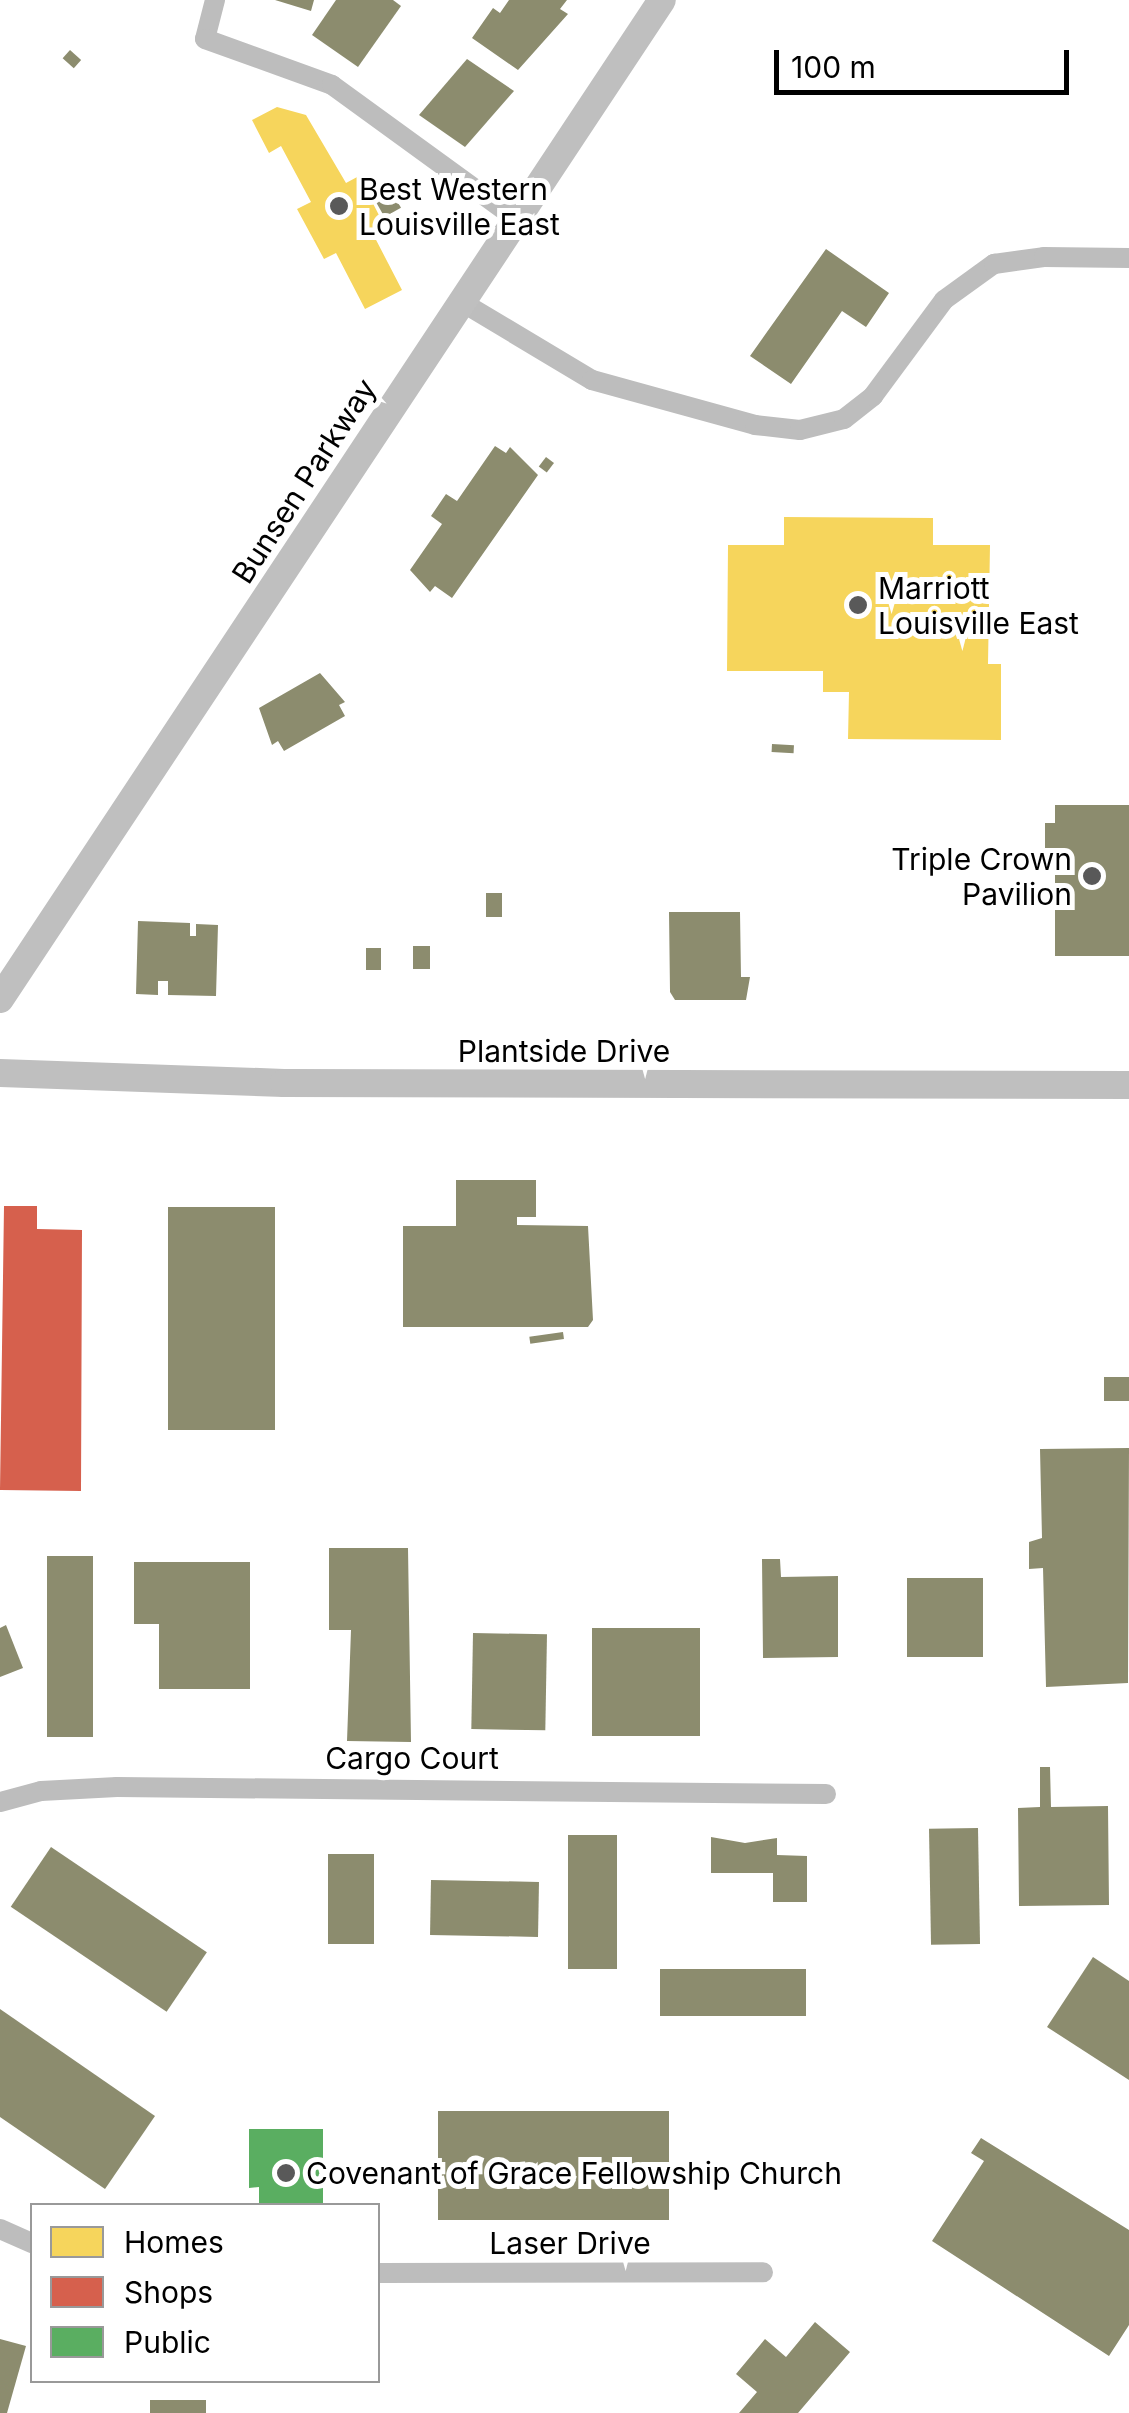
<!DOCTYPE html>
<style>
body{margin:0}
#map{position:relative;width:1129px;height:2413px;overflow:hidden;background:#fff;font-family:Inter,sans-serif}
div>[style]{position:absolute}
.homes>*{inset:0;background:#f6d55c}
.shops>*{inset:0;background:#d6604d}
.public>*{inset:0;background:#5aae61}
.industry>*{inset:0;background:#8c8c6e;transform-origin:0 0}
.street>*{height:20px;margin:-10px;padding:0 10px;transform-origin:10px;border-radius:10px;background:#bdbdbd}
.secondary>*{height:28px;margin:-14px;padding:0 14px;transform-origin:14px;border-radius:14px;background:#bfbfbf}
.dots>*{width:28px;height:28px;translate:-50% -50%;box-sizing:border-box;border:5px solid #fff;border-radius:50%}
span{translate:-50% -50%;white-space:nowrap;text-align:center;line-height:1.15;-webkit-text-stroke:10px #fff;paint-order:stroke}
.poi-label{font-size:30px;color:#000}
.left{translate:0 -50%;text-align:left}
.right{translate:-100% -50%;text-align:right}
.street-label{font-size:30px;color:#000}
.legend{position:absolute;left:30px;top:2203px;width:350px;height:180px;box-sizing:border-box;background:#fff;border:2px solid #999;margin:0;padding:12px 18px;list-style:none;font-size:30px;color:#000}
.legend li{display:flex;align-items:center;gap:20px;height:50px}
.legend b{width:50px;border:2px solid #999}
.scale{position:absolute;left:774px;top:50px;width:295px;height:45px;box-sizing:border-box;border:5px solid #000;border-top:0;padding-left:12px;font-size:30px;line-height:35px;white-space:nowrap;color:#000;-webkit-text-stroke:8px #fff;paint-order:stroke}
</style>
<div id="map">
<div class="homes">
<div style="clip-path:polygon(277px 107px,306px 115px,346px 183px,359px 176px,385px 227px,373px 234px,402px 290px,365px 309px,336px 253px,324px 259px,297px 209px,311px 202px,281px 146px,269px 153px,252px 120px)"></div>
<div style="clip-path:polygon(784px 517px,933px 518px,933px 545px,990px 545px,988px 664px,1001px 664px,1001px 740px,848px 739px,849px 692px,823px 692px,823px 671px,727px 671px,728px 545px,784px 545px)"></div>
</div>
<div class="shops">
<div style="clip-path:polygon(4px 1206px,37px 1206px,37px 1229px,82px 1230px,81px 1491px,0 1490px)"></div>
</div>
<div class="public">
<div style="clip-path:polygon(249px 2129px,323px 2129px,323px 2206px,259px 2206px,259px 2187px,249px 2188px)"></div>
</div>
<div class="industry">
<div style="clip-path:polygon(275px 0,314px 0,311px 11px)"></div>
<div style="clip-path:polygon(336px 0,393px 0,401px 6px,358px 67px,312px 35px)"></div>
<div style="clip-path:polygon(509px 0,567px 0,560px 9px,568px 14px,518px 70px,472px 38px,493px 8px,500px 13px)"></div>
<div style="left:70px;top:50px;width:15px;height:11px;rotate:42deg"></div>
<div style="clip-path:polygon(467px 59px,514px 91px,465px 147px,419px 115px)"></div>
<div style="left:385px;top:179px;width:33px;height:19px;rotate:61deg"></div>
<div style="clip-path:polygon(826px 249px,889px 293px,866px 327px,842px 311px,791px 384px,750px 356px)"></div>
<div style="clip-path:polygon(495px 446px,506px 453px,510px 447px,538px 475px,452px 598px,435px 586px,430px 592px,410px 570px,442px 524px,431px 516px,446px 494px,457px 501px)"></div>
<div style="left:546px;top:457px;width:10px;height:12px;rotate:37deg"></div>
<div style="clip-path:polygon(320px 673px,345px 702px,339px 705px,345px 716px,284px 751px,278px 741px,272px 745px,259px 708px)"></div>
<div style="left:772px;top:744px;width:22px;height:8px;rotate:3deg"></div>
<div style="clip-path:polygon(1055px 805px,1129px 805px,1129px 956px,1055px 956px,1055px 862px,1045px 862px,1045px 823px,1055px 823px)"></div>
<div style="left:486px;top:893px;width:16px;height:24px"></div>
<div style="clip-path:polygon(669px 912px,740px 912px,741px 977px,750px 977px,746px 1000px,675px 1000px,670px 992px)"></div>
<div style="clip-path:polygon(138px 921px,190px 923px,190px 936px,196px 936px,196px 924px,218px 925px,216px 996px,168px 995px,168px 981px,158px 981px,158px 995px,136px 994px)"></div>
<div style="left:413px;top:946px;width:17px;height:23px"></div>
<div style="left:366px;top:948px;width:15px;height:22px"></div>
<div style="clip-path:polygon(456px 1180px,536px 1180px,536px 1217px,517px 1217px,517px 1225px,588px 1226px,593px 1320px,588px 1327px,403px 1327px,403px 1226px,456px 1226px)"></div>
<div style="left:168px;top:1207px;width:107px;height:223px"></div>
<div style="left:563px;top:1332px;width:7px;height:34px;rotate:82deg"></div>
<div style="left:1104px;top:1377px;width:25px;height:24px"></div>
<div style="clip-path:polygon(1129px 1448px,1128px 1683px,1046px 1687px,1043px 1568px,1029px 1569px,1029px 1542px,1042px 1538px,1040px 1449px)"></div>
<div style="clip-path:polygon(329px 1548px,408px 1548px,411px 1742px,347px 1741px,351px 1630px,329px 1630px)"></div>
<div style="left:47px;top:1556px;width:46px;height:181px"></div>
<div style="clip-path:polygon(762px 1559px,780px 1559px,781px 1577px,838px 1576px,838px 1657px,763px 1658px)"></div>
<div style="clip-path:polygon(134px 1562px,250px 1562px,250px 1689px,159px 1689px,159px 1624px,134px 1624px)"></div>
<div style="left:907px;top:1578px;width:76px;height:79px"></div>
<div style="clip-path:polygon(6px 1625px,23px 1668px,0 1677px,0 1628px)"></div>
<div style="left:592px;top:1628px;width:108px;height:108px"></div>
<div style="left:473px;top:1633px;width:74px;height:96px;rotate:1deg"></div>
<div style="clip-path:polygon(1040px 1767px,1050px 1767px,1051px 1807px,1108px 1806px,1109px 1905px,1019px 1906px,1018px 1808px,1040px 1807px)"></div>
<div style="left:978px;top:1828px;width:116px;height:49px;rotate:89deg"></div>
<div style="left:568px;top:1835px;width:49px;height:134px"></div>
<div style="clip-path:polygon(711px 1837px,745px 1843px,777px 1838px,777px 1855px,807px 1856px,807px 1902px,773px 1902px,773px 1873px,711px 1873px)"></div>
<div style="left:51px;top:1847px;width:188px;height:72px;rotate:34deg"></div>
<div style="left:328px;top:1854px;width:46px;height:90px"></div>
<div style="left:431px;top:1880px;width:108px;height:55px;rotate:1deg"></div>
<div style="clip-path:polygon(1093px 1957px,1129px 1981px,1129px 2080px,1047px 2027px)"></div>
<div style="left:660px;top:1969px;width:146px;height:47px"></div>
<div style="clip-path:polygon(0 2009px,155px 2116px,105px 2189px,0 2117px)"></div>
<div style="left:438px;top:2111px;width:231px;height:109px"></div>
<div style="clip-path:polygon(981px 2138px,1129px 2230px,1129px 2325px,1109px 2356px,932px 2241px,984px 2161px,971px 2153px)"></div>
<div style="clip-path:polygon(815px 2322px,850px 2352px,798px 2413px,739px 2413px,757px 2392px,736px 2374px,765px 2339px,786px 2357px)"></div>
<div style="clip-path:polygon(0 2339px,26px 2346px,7px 2413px,0 2413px)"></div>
<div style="left:150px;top:2400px;width:56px;height:13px"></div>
</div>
<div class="street">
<div style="left:215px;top:0;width:40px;rotate:104.4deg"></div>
<div style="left:205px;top:39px;width:135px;rotate:19.9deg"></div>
<div style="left:332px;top:85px;width:225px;rotate:36deg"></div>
<div style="left:460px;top:301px;width:154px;rotate:30.9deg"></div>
<div style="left:592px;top:380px;width:169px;rotate:15.4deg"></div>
<div style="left:755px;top:425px;width:45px;rotate:6.3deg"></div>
<div style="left:800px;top:430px;width:45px;rotate:-14deg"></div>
<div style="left:844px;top:419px;width:37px;rotate:-38deg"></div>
<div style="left:873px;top:396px;width:119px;rotate:-53.5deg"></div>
<div style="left:944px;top:300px;width:62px;rotate:-35.8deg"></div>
<div style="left:994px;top:264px;width:50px;rotate:-8deg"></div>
<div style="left:1044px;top:257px;width:85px;rotate:0.7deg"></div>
<div style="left:0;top:1802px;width:42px;rotate:-15deg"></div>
<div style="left:41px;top:1791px;width:76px;rotate:-3deg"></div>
<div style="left:117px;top:1787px;width:709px;rotate:0.57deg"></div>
<div style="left:0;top:2229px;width:35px;rotate:24deg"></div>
<div style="left:378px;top:2273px;width:385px;rotate:-0.1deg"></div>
</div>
<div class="secondary">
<div style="left:0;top:999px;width:1198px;rotate:-56.47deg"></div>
<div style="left:0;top:1073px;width:284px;rotate:2deg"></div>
<div style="left:284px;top:1083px;width:845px;rotate:0.14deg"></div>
</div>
<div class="dots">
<div style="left:339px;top:206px;background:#595959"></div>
<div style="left:858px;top:605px;background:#595959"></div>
<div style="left:1092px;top:876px;background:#595959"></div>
<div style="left:286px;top:2173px;background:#595959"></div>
</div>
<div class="poi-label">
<span class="left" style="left:359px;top:206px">Best Western<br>Louisville East</span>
<span class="left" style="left:878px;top:605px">Marriott<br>Louisville East</span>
<span class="right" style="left:1072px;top:876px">Triple Crown<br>Pavilion</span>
<span class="left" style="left:306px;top:2173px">Covenant of Grace Fellowship Church</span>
</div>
<div class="street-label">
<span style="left:304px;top:481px;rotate:-57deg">Bunsen Parkway</span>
<span style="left:564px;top:1051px">Plantside Drive</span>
<span style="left:412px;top:1758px">Cargo Court</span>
<span style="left:570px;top:2243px">Laser Drive</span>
</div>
<ul class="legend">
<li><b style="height:28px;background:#f6d55c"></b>Homes</li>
<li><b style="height:28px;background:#d6604d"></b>Shops</li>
<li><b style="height:28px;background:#5aae61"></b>Public</li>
</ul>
<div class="scale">100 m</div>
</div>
